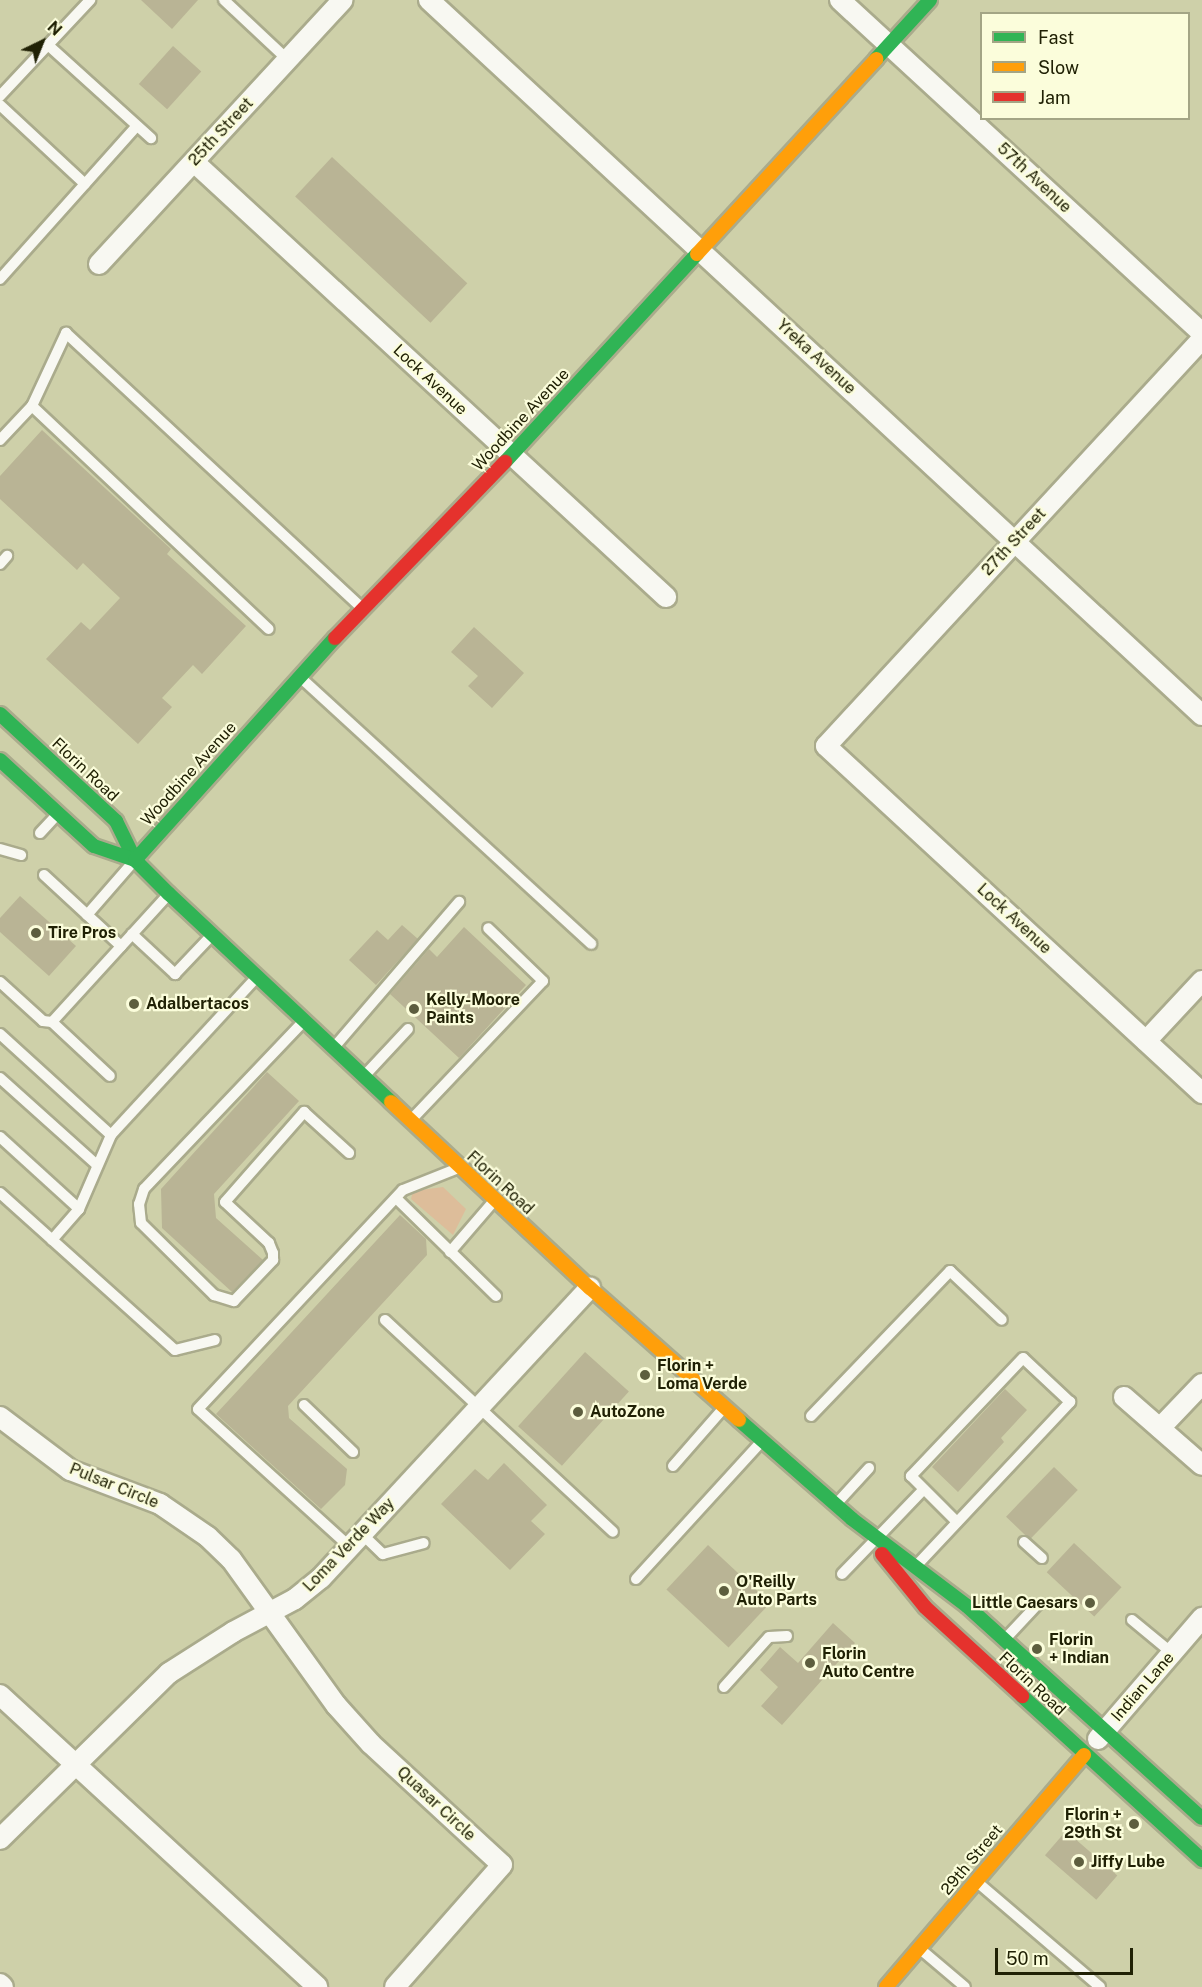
<!DOCTYPE html>
<style>
body{margin:0}
#map{position:relative;width:1202px;height:1987px;overflow:hidden;background:#ced0a9;font-family:"Public Sans",sans-serif}
div>[style]{position:absolute}
.green>*{inset:0;background:#ddbd9a}
.building>*{inset:0;background:#b9b495;transform-origin:0 0}
.roads{filter:drop-shadow(2px 0 #aaab8c) drop-shadow(-2px 0 #aaab8c) drop-shadow(0 2px #aaab8c) drop-shadow(0 -2px #aaab8c)}
.lane>*{height:10px;margin:-5px;padding:0 5px;transform-origin:5px;border-radius:5px;background:#f8f8f2}
.street>*{height:20px;margin:-10px;padding:0 10px;transform-origin:10px;border-radius:10px;background:#f8f8f2}
.fast>*{height:14px;margin:-7px;padding:0 7px;transform-origin:7px;border-radius:7px;background:#30b455}
.slow>*{height:14px;margin:-7px;padding:0 7px;transform-origin:7px;border-radius:7px;background:#ff9f0a}
.jam>*{height:14px;margin:-7px;padding:0 7px;transform-origin:7px;border-radius:7px;background:#e5322d}
.dots>*{width:16px;height:16px;translate:-50% -50%;box-sizing:border-box;border:3px solid #fbfddb;border-radius:50%}
span{translate:-50% -50%;white-space:nowrap;text-align:center;line-height:1.15;-webkit-text-stroke:4.5px #fbfddb;paint-order:stroke}
.street-label{font-size:16px;color:#202105}
.poi-label{font-size:16px;color:#202105;font-weight:700}
.left{translate:0 -50%;text-align:left}
.right{translate:-100% -50%;text-align:right}
.legend{position:absolute;left:980px;top:12px;width:210px;height:108px;box-sizing:border-box;background:#fbfddb;border:2px solid #a3a585;margin:0;padding:8px 10px;list-style:none;font-size:18px;color:#202105}
.legend li{display:flex;align-items:center;gap:12px;height:30px}
.legend b{width:30px;border:2px solid #a3a585}
.north{position:absolute;left:12px;top:12px;width:60px;height:60px;-webkit-text-stroke:4px #fbfddb;paint-order:stroke;rotate:43deg;font-size:16px;font-weight:700;line-height:24px;text-align:center;color:#202105}
.north::after{content:'';display:block;margin:auto;width:21px;height:27px;background:#202105;clip-path:polygon(50% 0,100% 100%,50% 72%,0 100%)}
.scale{position:absolute;left:995px;top:1948px;width:138px;height:27px;box-sizing:border-box;border:3px solid #202105;border-top:0;padding-left:8px;font-size:18px;line-height:21px;white-space:nowrap;color:#202105;-webkit-text-stroke:4px #fbfddb;paint-order:stroke}
</style>
<div id="map">
<div class="green">
<div style="clip-path:polygon(443px 1187px,466px 1209px,453px 1235px,411px 1199px,413px 1191px)"></div>
</div>
<div class="building">
<div style="clip-path:polygon(141px 0,198px 0,172px 29px)"></div>
<div style="left:173px;top:46px;width:38px;height:51px;rotate:42deg"></div>
<div style="left:332px;top:157px;width:185px;height:54px;rotate:43deg"></div>
<div style="clip-path:polygon(42px 430px,171px 549px,167px 554px,246px 626px,202px 674px,193px 665px,162px 698px,172px 707px,138px 744px,46px 659px,81px 622px,90px 630px,120px 598px,83px 563px,77px 570px,0 499px,0 476px)"></div>
<div style="clip-path:polygon(474px 627px,524px 673px,492px 708px,468px 686px,478px 676px,451px 652px)"></div>
<div style="clip-path:polygon(20px 896px,76px 946px,49px 976px,0 932px,0 918px)"></div>
<div style="clip-path:polygon(402px 925px,418px 939px,376px 985px,349px 960px,377px 930px,388px 940px)"></div>
<div style="clip-path:polygon(464px 927px,526px 985px,459px 1058px,390px 994px,429px 949px,437px 957px)"></div>
<div style="clip-path:polygon(267px 1072px,299px 1101px,214px 1194px,216px 1218px,263px 1260px,232px 1292px,162px 1228px,161px 1189px)"></div>
<div style="clip-path:polygon(400px 1215px,426px 1239px,427px 1255px,288px 1406px,289px 1418px,347px 1469px,345px 1485px,321px 1509px,216px 1414px)"></div>
<div style="left:585px;top:1352px;width:59px;height:100px;rotate:42deg"></div>
<div style="clip-path:polygon(1005px 1389px,1027px 1410px,1001px 1438px,1004px 1442px,958px 1492px,932px 1467px)"></div>
<div style="clip-path:polygon(504px 1463px,547px 1505px,531px 1521px,545px 1534px,510px 1570px,441px 1504px,475px 1469px,488px 1480px)"></div>
<div style="left:1054px;top:1467px;width:33px;height:69px;rotate:44deg"></div>
<div style="left:1074px;top:1543px;width:65px;height:40px;rotate:43deg"></div>
<div style="left:708px;top:1545px;width:85px;height:61px;rotate:43deg"></div>
<div style="clip-path:polygon(833px 1623px,855px 1643px,782px 1725px,761px 1706px,778px 1687px,760px 1670px,780px 1647px,798px 1663px)"></div>
<div style="left:1066px;top:1831px;width:68px;height:32px;rotate:41deg"></div>
</div>
<div class="roads">
<div class="lane">
<div style="left:224px;top:0;width:88px;rotate:43.2deg"></div>
<div style="left:48px;top:45px;width:139px;rotate:42.1deg"></div>
<div style="left:0;top:96px;width:132px;rotate:-46.8deg"></div>
<div style="left:0;top:105px;width:116px;rotate:42.9deg"></div>
<div style="left:0;top:279px;width:205px;rotate:-48.2deg"></div>
<div style="left:32px;top:406px;width:325px;rotate:43.3deg"></div>
<div style="left:0;top:440px;width:47px;rotate:-46.7deg"></div>
<div style="left:32px;top:406px;width:81px;rotate:-65deg"></div>
<div style="left:66px;top:333px;width:404px;rotate:42.9deg"></div>
<div style="left:0;top:564px;width:11px;rotate:-49deg"></div>
<div style="left:300px;top:677px;width:395px;rotate:42.5deg"></div>
<div style="left:40px;top:833px;width:23px;rotate:-47deg"></div>
<div style="left:0;top:849px;width:22px;rotate:16deg"></div>
<div style="left:44px;top:875px;width:105px;rotate:42.7deg"></div>
<div style="left:87px;top:915px;width:70px;rotate:-49deg"></div>
<div style="left:132px;top:934px;width:59px;rotate:42.9deg"></div>
<div style="left:175px;top:974px;width:52px;rotate:-46.5deg"></div>
<div style="left:0;top:982px;width:58px;rotate:42.2deg"></div>
<div style="left:43px;top:1021px;width:9px;rotate:6deg"></div>
<div style="left:52px;top:1022px;width:79px;rotate:43deg"></div>
<div style="left:52px;top:1022px;width:171px;rotate:-47.6deg"></div>
<div style="left:302px;top:1023px;width:229px;rotate:133.6deg"></div>
<div style="left:144px;top:1189px;width:16px;rotate:108deg"></div>
<div style="left:139px;top:1204px;width:19px;rotate:84deg"></div>
<div style="left:141px;top:1223px;width:103px;rotate:44.6deg"></div>
<div style="left:214px;top:1295px;width:21px;rotate:17deg"></div>
<div style="left:234px;top:1301px;width:57px;rotate:-46.4deg"></div>
<div style="left:273px;top:1260px;width:7px;rotate:-90deg"></div>
<div style="left:273px;top:1253px;width:11px;rotate:-112deg"></div>
<div style="left:269px;top:1243px;width:60px;rotate:-137deg"></div>
<div style="left:225px;top:1202px;width:120px;rotate:-48.7deg"></div>
<div style="left:304px;top:1112px;width:61px;rotate:42.3deg"></div>
<div style="left:0;top:1034px;width:150px;rotate:42.3deg"></div>
<div style="left:336px;top:1045px;width:189px;rotate:-49.3deg"></div>
<div style="left:367px;top:1073px;width:60px;rotate:-47deg"></div>
<div style="left:0;top:1078px;width:129px;rotate:41.9deg"></div>
<div style="left:412px;top:1119px;width:190px;rotate:-46.5deg"></div>
<div style="left:543px;top:981px;width:76px;rotate:-136.1deg"></div>
<div style="left:0;top:1137px;width:107px;rotate:42.3deg"></div>
<div style="left:0;top:1193px;width:235px;rotate:41.9deg"></div>
<div style="left:175px;top:1350px;width:41px;rotate:-14deg"></div>
<div style="left:396px;top:1198px;width:140px;rotate:44.4deg"></div>
<div style="left:52px;top:1240px;width:41px;rotate:-48.9deg"></div>
<div style="left:79px;top:1209px;width:81px;rotate:-66.6deg"></div>
<div style="left:111px;top:1135px;width:214px;rotate:-47.3deg"></div>
<div style="left:450px;top:1252px;width:66px;rotate:-49.3deg"></div>
<div style="left:385px;top:1320px;width:311px;rotate:42.9deg"></div>
<div style="left:304px;top:1405px;width:68px;rotate:43.8deg"></div>
<div style="left:811px;top:1416px;width:201px;rotate:-46.2deg"></div>
<div style="left:950px;top:1271px;width:71px;rotate:43.3deg"></div>
<div style="left:673px;top:1466px;width:74px;rotate:-48.8deg"></div>
<div style="left:838px;top:1502px;width:46px;rotate:-47.6deg"></div>
<div style="left:362px;top:1534px;width:29px;rotate:44deg"></div>
<div style="left:383px;top:1554px;width:42px;rotate:-15deg"></div>
<div style="left:878px;top:1537px;width:66px;rotate:-46.2deg"></div>
<div style="left:1024px;top:1542px;width:24px;rotate:42deg"></div>
<div style="left:350px;top:1547px;width:205px;rotate:-137.8deg"></div>
<div style="left:198px;top:1409px;width:300px;rotate:-46.9deg"></div>
<div style="left:403px;top:1190px;width:57px;rotate:-21.6deg"></div>
<div style="left:917px;top:1565px;width:224px;rotate:-46.8deg"></div>
<div style="left:1070px;top:1402px;width:64px;rotate:-136.9deg"></div>
<div style="left:1023px;top:1358px;width:163px;rotate:133.5deg"></div>
<div style="left:911px;top:1476px;width:65px;rotate:45deg"></div>
<div style="left:842px;top:1574px;width:43px;rotate:-45.9deg"></div>
<div style="left:636px;top:1579px;width:184px;rotate:-47.6deg"></div>
<div style="left:1132px;top:1620px;width:52px;rotate:39.5deg"></div>
<div style="left:1006px;top:1638px;width:45px;rotate:-46.8deg"></div>
<div style="left:724px;top:1687px;width:67px;rotate:-48deg"></div>
<div style="left:769px;top:1637px;width:18px;rotate:-3deg"></div>
<div style="left:976px;top:1881px;width:163px;rotate:40.5deg"></div>
<div style="left:919px;top:1948px;width:60px;rotate:40.3deg"></div>
</div>
<div class="street">
<div style="left:429px;top:0;width:1053px;rotate:42.77deg"></div>
<div style="left:840px;top:0;width:492px;rotate:42.6deg"></div>
<div style="left:194px;top:162px;width:642px;rotate:42.66deg"></div>
<div style="left:99px;top:264px;width:359px;rotate:-47.3deg"></div>
<div style="left:1202px;top:339px;width:554px;rotate:132.73deg"></div>
<div style="left:826px;top:746px;width:512px;rotate:42.7deg"></div>
<div style="left:1146px;top:1041px;width:82px;rotate:-47deg"></div>
<div style="left:1124px;top:1397px;width:103px;rotate:41.1deg"></div>
<div style="left:0;top:1417px;width:88px;rotate:37.1deg"></div>
<div style="left:70px;top:1470px;width:96px;rotate:20.7deg"></div>
<div style="left:160px;top:1504px;width:58px;rotate:34.5deg"></div>
<div style="left:208px;top:1537px;width:32px;rotate:44deg"></div>
<div style="left:231px;top:1559px;width:180px;rotate:54.3deg"></div>
<div style="left:336px;top:1705px;width:52px;rotate:48.1deg"></div>
<div style="left:371px;top:1744px;width:178px;rotate:42.7deg"></div>
<div style="left:502px;top:1865px;width:162px;rotate:131.3deg"></div>
<div style="left:1160px;top:1428px;width:61px;rotate:-46.3deg"></div>
<div style="left:0;top:1695px;width:431px;rotate:42.6deg"></div>
<div style="left:1098px;top:1739px;width:160px;rotate:-49.3deg"></div>
<div style="left:0;top:1839px;width:237px;rotate:-44.5deg"></div>
<div style="left:169px;top:1673px;width:76px;rotate:-32.6deg"></div>
<div style="left:233px;top:1632px;width:70px;rotate:-28deg"></div>
<div style="left:295px;top:1599px;width:33px;rotate:-39deg"></div>
<div style="left:321px;top:1578px;width:396px;rotate:-47.2deg"></div>
<div style="left:0;top:1984px;width:4px;rotate:45deg"></div>
</div>
<div class="fast">
<div style="left:876px;top:59px;width:80px;rotate:-47.5deg"></div>
<div style="left:505px;top:462px;width:283px;rotate:-47.3deg"></div>
<div style="left:0;top:714px;width:158px;rotate:42.7deg"></div>
<div style="left:116px;top:821px;width:43px;rotate:64deg"></div>
<div style="left:135px;top:860px;width:48px;rotate:45deg"></div>
<div style="left:169px;top:894px;width:304px;rotate:43.1deg"></div>
<div style="left:0;top:760px;width:127px;rotate:42.5deg"></div>
<div style="left:94px;top:846px;width:43px;rotate:18.9deg"></div>
<div style="left:135px;top:860px;width:299px;rotate:-48deg"></div>
<div style="left:739px;top:1420px;width:150px;rotate:41.2deg"></div>
<div style="left:852px;top:1519px;width:144px;rotate:37.1deg"></div>
<div style="left:967px;top:1606px;width:316px;rotate:42.1deg"></div>
<div style="left:1022px;top:1696px;width:244px;rotate:42.3deg"></div>
</div>
<div class="slow">
<div style="left:697px;top:254px;width:265px;rotate:-47.4deg"></div>
<div style="left:391px;top:1102px;width:272px;rotate:43.1deg"></div>
<div style="left:590px;top:1288px;width:199px;rotate:41.5deg"></div>
<div style="left:886px;top:1987px;width:305px;rotate:-49.5deg"></div>
</div>
<div class="jam">
<div style="left:335px;top:638px;width:245px;rotate:-46deg"></div>
<div style="left:882px;top:1554px;width:68px;rotate:50.9deg"></div>
<div style="left:925px;top:1607px;width:132px;rotate:42.5deg"></div>
</div>
</div>
<div class="dots">
<div style="left:36px;top:933px;background:#5d5e3e"></div>
<div style="left:134px;top:1004px;background:#5d5e3e"></div>
<div style="left:414px;top:1009px;background:#5d5e3e"></div>
<div style="left:645px;top:1375px;background:#5d5e3e"></div>
<div style="left:578px;top:1412px;background:#5d5e3e"></div>
<div style="left:724px;top:1591px;background:#5d5e3e"></div>
<div style="left:1090px;top:1603px;background:#5d5e3e"></div>
<div style="left:1037px;top:1649px;background:#5d5e3e"></div>
<div style="left:810px;top:1663px;background:#5d5e3e"></div>
<div style="left:1134px;top:1824px;background:#5d5e3e"></div>
<div style="left:1079px;top:1862px;background:#5d5e3e"></div>
</div>
<div class="street-label">
<span style="left:221px;top:132px;rotate:-47deg">25th Street</span>
<span style="left:1034px;top:178px;rotate:43deg">57th Avenue</span>
<span style="left:816px;top:357px;rotate:43deg">Yreka Avenue</span>
<span style="left:430px;top:380px;rotate:43deg">Lock Avenue</span>
<span style="left:521px;top:420px;rotate:-47deg">Woodbine Avenue</span>
<span style="left:1014px;top:542px;rotate:-47deg">27th Street</span>
<span style="left:85px;top:770px;rotate:43deg">Florin Road</span>
<span style="left:189px;top:774px;rotate:-48deg">Woodbine Avenue</span>
<span style="left:1014px;top:919px;rotate:43deg">Lock Avenue</span>
<span style="left:500px;top:1183px;rotate:43deg">Florin Road</span>
<span style="left:114px;top:1486px;rotate:22deg">Pulsar Circle</span>
<span style="left:349px;top:1545px;rotate:-46deg">Loma Verde Way</span>
<span style="left:1032px;top:1684px;rotate:43deg">Florin Road</span>
<span style="left:1143px;top:1687px;rotate:-49deg">Indian Lane</span>
<span style="left:436px;top:1804px;rotate:43deg">Quasar Circle</span>
<span style="left:972px;top:1860px;rotate:-50deg">29th Street</span>
</div>
<div class="poi-label">
<span class="left" style="left:48px;top:933px">Tire Pros</span>
<span class="left" style="left:426px;top:1009px">Kelly-Moore<br>Paints</span>
<span class="left" style="left:146px;top:1004px">Adalbertacos</span>
<span class="left" style="left:657px;top:1375px">Florin +<br>Loma Verde</span>
<span class="left" style="left:590px;top:1412px">AutoZone</span>
<span class="left" style="left:736px;top:1591px">O'Reilly<br>Auto Parts</span>
<span class="right" style="left:1078px;top:1603px">Little Caesars</span>
<span class="left" style="left:1049px;top:1649px">Florin<br>+ Indian</span>
<span class="left" style="left:822px;top:1663px">Florin<br>Auto Centre</span>
<span class="right" style="left:1122px;top:1824px">Florin +<br>29th St</span>
<span class="left" style="left:1091px;top:1862px">Jiffy Lube</span>
</div>
<ul class="legend">
<li><b style="height:8px;background:#30b455"></b>Fast</li>
<li><b style="height:8px;background:#ff9f0a"></b>Slow</li>
<li><b style="height:8px;background:#e5322d"></b>Jam</li>
</ul>
<div class="north">N</div>
<div class="scale">50 m</div>
</div>
